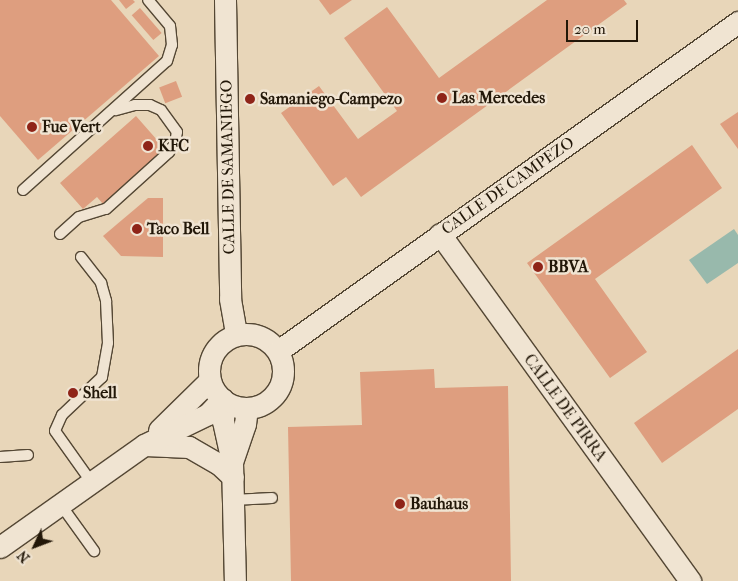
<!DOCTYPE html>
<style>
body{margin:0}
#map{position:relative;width:738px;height:581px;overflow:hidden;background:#e8d6b9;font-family:"IM FELL French Canon",serif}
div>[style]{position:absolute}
.water>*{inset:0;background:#98b9ac}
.building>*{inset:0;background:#de9e7f;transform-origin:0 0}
.roads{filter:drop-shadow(1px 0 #544734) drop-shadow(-1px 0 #544734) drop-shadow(0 1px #544734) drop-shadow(0 -1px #544734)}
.lane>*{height:10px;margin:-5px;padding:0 5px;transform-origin:5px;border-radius:5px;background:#f0e4d2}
.street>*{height:21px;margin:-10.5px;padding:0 10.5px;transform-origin:10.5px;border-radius:10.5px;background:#f0e4d2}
.street>.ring{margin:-10.5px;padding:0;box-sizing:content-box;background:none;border:21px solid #f0e4d2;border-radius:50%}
.dots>*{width:14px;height:14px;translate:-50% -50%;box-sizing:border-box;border:2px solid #f0e4d2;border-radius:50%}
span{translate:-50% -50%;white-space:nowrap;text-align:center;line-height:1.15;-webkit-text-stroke:5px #f0e4d2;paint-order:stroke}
.poi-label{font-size:16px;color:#221708;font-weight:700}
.left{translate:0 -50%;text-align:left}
.street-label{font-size:16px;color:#221708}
.north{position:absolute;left:10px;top:521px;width:50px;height:50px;-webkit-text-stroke:4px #f0e4d2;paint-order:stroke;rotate:227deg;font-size:14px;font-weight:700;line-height:20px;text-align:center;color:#221708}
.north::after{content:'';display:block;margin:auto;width:18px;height:22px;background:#221708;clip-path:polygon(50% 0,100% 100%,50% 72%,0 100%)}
.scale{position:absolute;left:566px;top:20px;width:72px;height:22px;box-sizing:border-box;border:2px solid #221708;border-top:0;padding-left:6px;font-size:15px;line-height:18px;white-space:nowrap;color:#221708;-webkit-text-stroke:4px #f0e4d2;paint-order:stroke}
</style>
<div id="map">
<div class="water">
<div style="clip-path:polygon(734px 229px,738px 235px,738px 263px,707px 284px,689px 260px)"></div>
</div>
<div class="building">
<div style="clip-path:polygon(0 0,111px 0,159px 56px,38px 160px,0 116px)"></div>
<div style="clip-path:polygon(119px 0,133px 0,135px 2px,126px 9px)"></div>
<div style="clip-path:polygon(319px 0,352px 0,330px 15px)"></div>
<div style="clip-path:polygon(547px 0,624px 0,627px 4px,361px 197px,346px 177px,333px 186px,281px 113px,319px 86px,358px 139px,397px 111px,344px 38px,387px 7px,439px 78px)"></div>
<div style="left:140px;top:8px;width:33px;height:11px;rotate:49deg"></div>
<div style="left:176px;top:81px;width:17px;height:18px;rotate:69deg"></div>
<div style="clip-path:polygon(738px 112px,738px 149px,720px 124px)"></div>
<div style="clip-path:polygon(136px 116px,165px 149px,103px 204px,97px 197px,83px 209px,60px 183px)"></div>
<div style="clip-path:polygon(692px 145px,722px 188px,595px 279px,647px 352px,610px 378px,527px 263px)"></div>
<div style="clip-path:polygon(148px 198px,163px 198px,163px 257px,121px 256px,103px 236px)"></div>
<div style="clip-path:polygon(738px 349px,738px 409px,662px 463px,634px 423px)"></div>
<div style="clip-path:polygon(434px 369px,435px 388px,508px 386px,511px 581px,291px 581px,288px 427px,362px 425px,360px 372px)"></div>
</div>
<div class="roads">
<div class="lane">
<div style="left:23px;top:190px;width:193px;rotate:-41.9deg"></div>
<div style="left:167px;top:61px;width:17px;rotate:-73deg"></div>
<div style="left:172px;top:45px;width:19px;rotate:-96deg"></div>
<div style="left:170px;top:26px;width:34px;rotate:-130deg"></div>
<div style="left:60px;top:234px;width:25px;rotate:-42deg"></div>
<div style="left:79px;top:217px;width:28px;rotate:-17deg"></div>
<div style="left:106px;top:209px;width:85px;rotate:-42.1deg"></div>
<div style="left:169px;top:152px;width:11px;rotate:-56deg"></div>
<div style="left:175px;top:143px;width:11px;rotate:-80deg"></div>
<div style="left:177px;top:132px;width:27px;rotate:-126deg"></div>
<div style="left:161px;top:110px;width:12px;rotate:-156deg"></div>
<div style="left:150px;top:105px;width:15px;rotate:180deg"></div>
<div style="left:135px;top:105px;width:20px;rotate:165deg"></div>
<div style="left:81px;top:257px;width:33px;rotate:52deg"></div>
<div style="left:101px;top:283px;width:19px;rotate:74deg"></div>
<div style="left:106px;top:301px;width:42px;rotate:87.3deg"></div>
<div style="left:108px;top:343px;width:35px;rotate:100deg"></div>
<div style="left:102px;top:377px;width:55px;rotate:136.5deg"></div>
<div style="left:62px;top:415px;width:17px;rotate:114deg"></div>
<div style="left:55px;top:431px;width:64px;rotate:54.6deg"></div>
<div style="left:0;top:457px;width:28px;rotate:-4deg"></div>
<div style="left:233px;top:500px;width:39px;rotate:-3deg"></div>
<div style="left:61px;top:505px;width:57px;rotate:54.3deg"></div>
</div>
<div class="street">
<div style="left:225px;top:0;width:299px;rotate:89deg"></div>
<div style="left:230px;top:299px;width:36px;rotate:80deg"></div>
<div style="left:440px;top:234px;width:428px;rotate:54.2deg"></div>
<div class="ring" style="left:209px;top:334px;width:53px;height:53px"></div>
<div style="left:278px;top:351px;width:566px;rotate:-35.57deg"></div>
<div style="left:224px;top:401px;width:20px;rotate:93deg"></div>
<div style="left:223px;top:421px;width:42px;rotate:77.6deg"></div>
<div style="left:232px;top:462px;width:119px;rotate:88.6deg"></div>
<div style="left:159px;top:430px;width:71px;rotate:-44.4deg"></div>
<div style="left:145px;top:445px;width:44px;rotate:2.6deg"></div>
<div style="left:189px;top:447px;width:34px;rotate:30deg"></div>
<div style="left:219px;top:464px;width:19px;rotate:43deg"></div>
<div style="left:232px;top:462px;width:40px;rotate:-71.1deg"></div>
<div style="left:245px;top:424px;width:16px;rotate:-83deg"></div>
<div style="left:0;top:547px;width:176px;rotate:-35.3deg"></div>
<div style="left:144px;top:445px;width:71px;rotate:-25.8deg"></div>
<div style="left:208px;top:414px;width:21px;rotate:-47deg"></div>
</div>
</div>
<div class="dots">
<div style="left:442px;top:98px;background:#8f2418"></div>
<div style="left:250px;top:99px;background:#8f2418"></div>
<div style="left:32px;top:127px;background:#8f2418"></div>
<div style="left:148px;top:146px;background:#8f2418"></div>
<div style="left:137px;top:229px;background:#8f2418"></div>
<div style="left:538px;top:267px;background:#8f2418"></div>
<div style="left:73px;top:393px;background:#8f2418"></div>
<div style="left:400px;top:504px;background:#8f2418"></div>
</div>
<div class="poi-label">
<span class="left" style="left:452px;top:98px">Las Mercedes</span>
<span class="left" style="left:260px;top:99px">Samaniego-Campezo</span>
<span class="left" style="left:42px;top:127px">Fue Vert</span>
<span class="left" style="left:158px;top:146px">KFC</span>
<span class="left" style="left:147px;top:229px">Taco Bell</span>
<span class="left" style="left:548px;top:267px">BBVA</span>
<span class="left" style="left:83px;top:393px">Shell</span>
<span class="left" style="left:410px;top:504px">Bauhaus</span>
</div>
<div class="street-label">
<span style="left:228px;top:167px;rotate:-91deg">CALLE DE SAMANIEGO</span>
<span style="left:508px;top:186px;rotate:-35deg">CALLE DE CAMPEZO</span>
<span style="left:565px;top:408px;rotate:54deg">CALLE DE PIRRA</span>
</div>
<div class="north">N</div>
<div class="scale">20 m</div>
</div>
